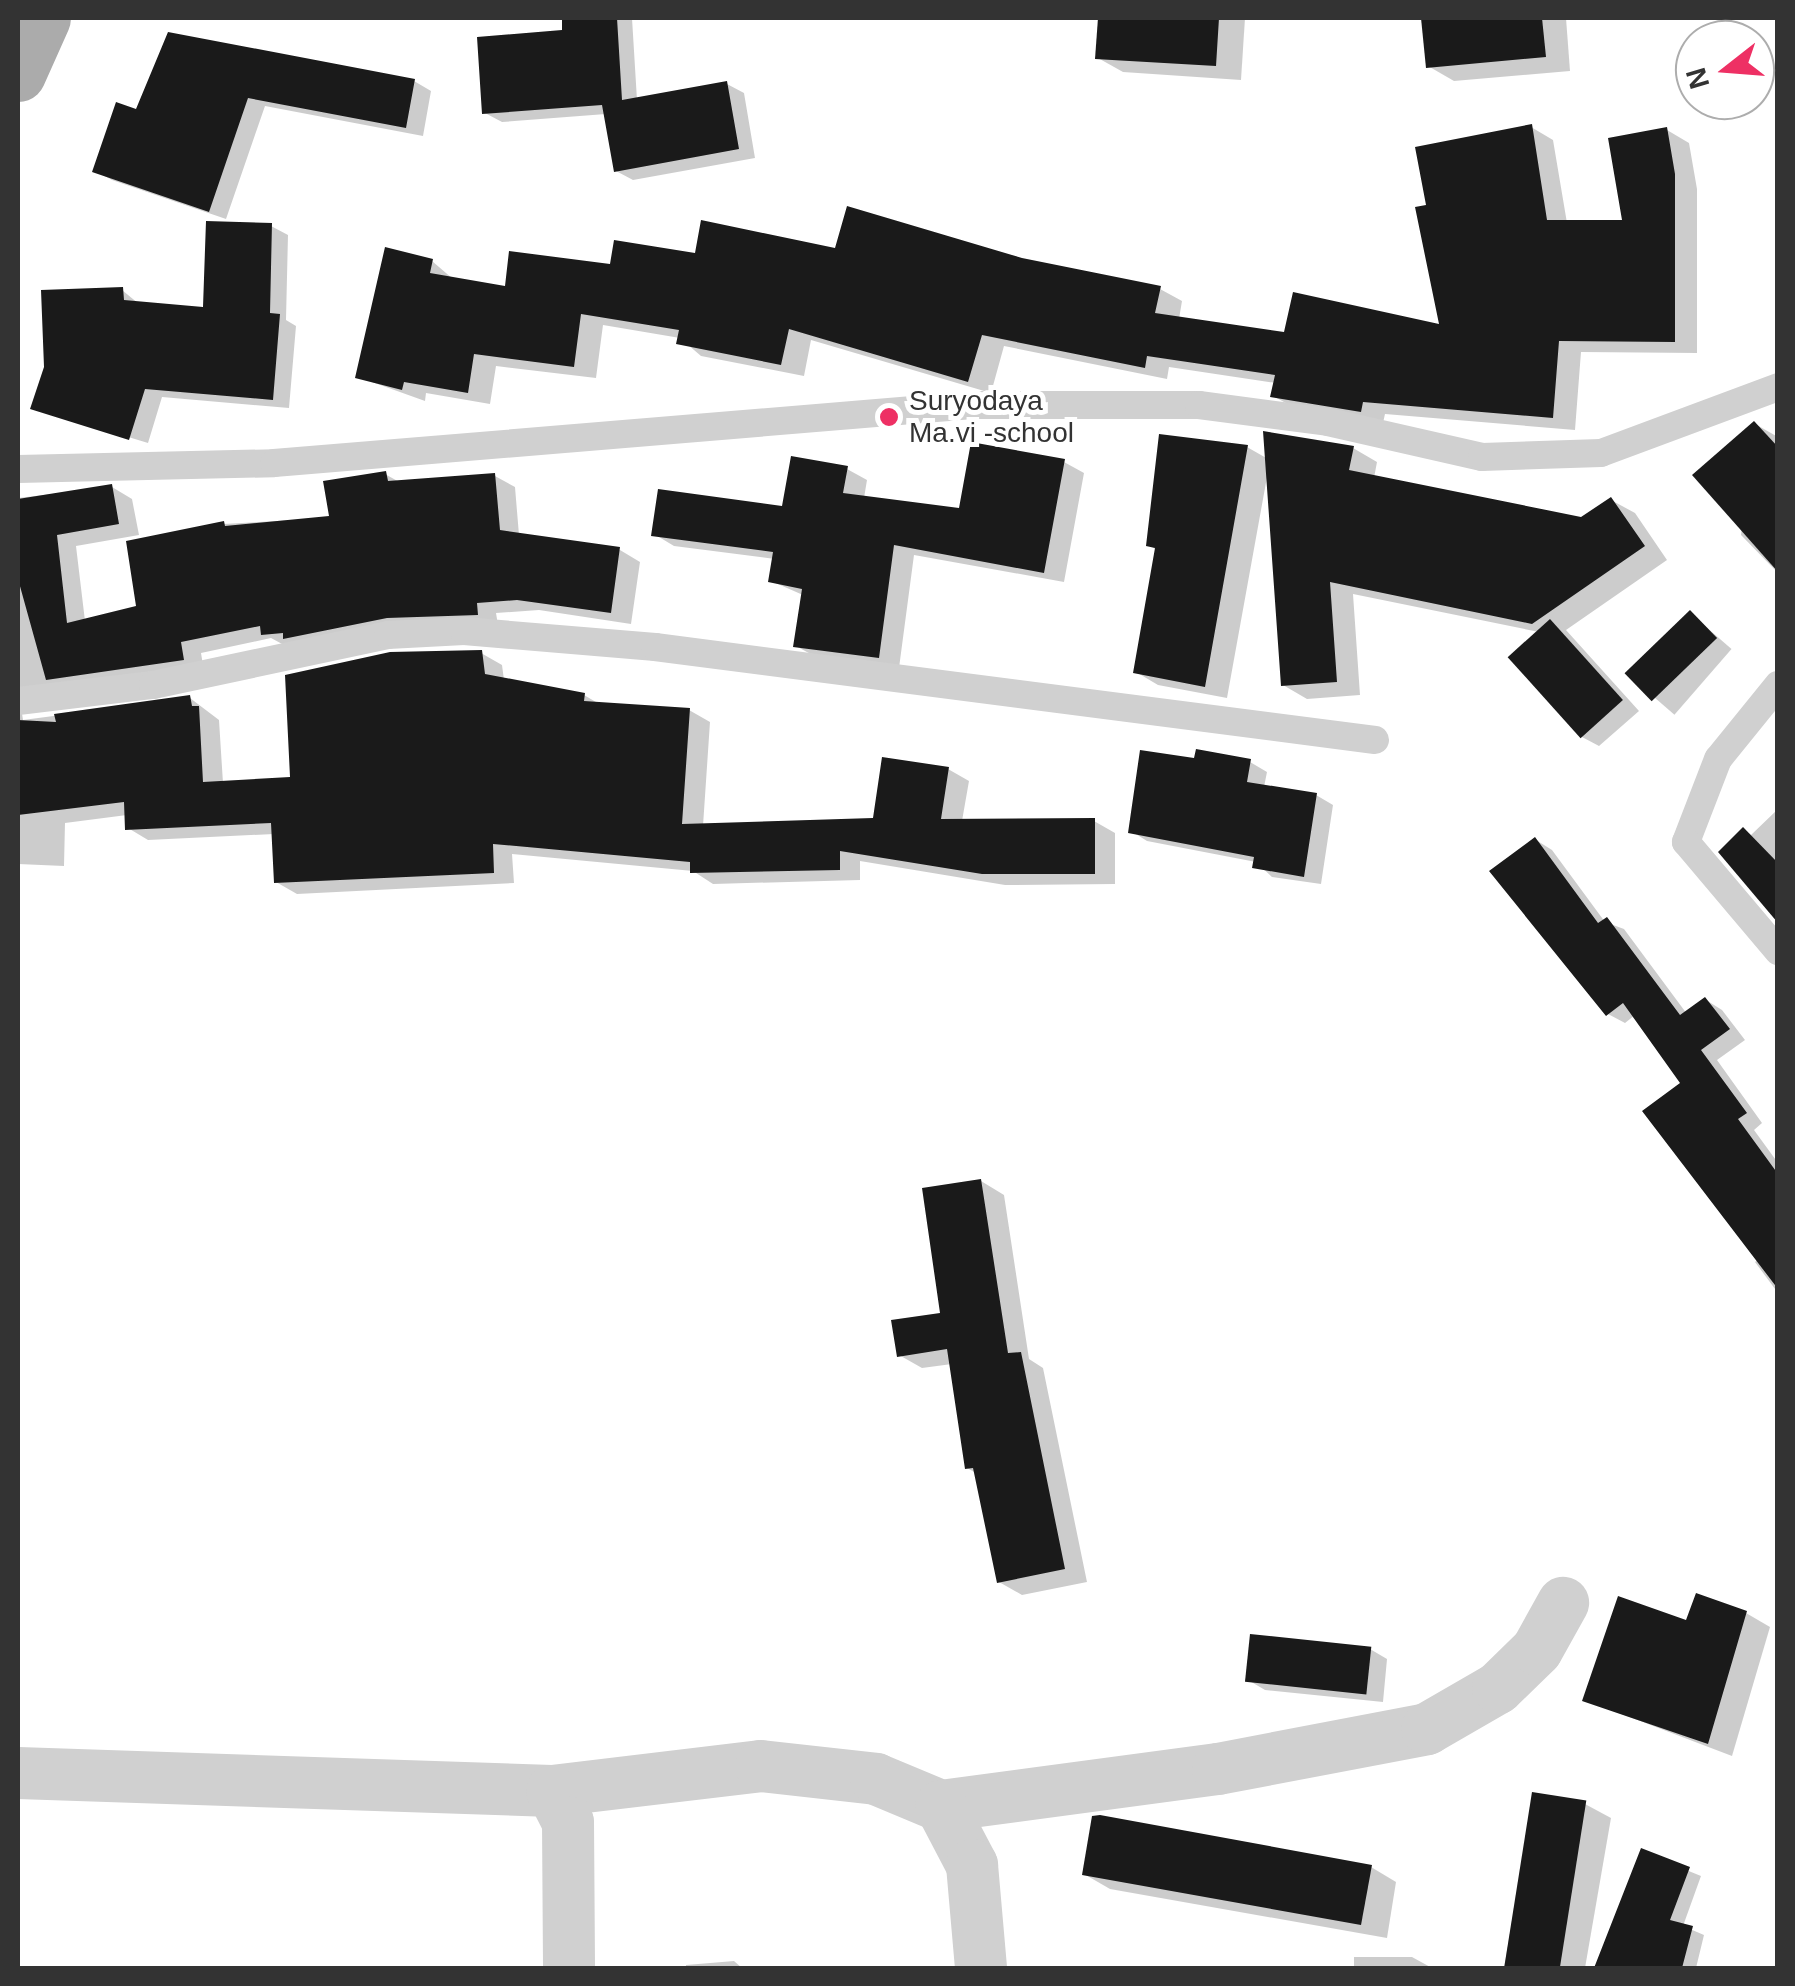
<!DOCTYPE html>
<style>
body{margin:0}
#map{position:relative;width:1795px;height:1986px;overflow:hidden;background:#fff;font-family:Helvetica,sans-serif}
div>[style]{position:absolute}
.shadow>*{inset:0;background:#0003;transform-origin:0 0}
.building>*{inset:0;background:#1a1a1a;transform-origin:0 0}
.lane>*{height:28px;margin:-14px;padding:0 14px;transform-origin:14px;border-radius:14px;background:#d0d0d0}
.street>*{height:52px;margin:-26px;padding:0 26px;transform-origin:26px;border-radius:26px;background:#d0d0d0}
.primary>*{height:55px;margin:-27.5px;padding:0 27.5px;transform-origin:27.5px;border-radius:27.5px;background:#ababab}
.dots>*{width:28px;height:28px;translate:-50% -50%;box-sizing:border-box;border:5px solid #fff;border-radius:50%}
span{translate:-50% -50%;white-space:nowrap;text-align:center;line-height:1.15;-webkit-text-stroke:10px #fff;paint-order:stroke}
.poi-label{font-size:28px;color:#333}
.left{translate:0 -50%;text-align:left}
.frame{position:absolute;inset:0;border:20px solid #333;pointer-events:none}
.north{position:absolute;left:1675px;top:20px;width:100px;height:100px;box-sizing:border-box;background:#fff;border:2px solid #adadad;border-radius:50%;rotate:253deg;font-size:28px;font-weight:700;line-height:40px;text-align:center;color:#333}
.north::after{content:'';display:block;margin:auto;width:35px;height:45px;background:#ee3064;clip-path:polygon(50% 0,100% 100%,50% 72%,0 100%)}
</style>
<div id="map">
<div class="shadow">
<div style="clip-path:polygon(564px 18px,632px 18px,637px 100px,727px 84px,744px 93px,755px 158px,633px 180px,616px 171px,606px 114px,502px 122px,485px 113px,565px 33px)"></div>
<div style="clip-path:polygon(1100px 18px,1245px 18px,1241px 80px,1123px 72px,1098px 58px)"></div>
<div style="clip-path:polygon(1424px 18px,1566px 18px,1570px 71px,1454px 81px,1428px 66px)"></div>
<div style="clip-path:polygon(170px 35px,414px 81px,431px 91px,423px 136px,265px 106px,226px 219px,112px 180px,95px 171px,137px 112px)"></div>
<div style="clip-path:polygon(1531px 127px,1553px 140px,1567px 223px,1625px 223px,1667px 130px,1689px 143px,1697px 189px,1697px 353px,1581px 352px,1575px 430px,1385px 414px,1383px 423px,1295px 408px,1273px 396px,1276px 383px,1169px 367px,1167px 379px,1004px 346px,991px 393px,811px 340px,804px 376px,701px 356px,680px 338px,603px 325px,596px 378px,496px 366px,490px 404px,426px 393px,425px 401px,358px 377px,432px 261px,453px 279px,508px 289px,696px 256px,836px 251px,1022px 261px,1160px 289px,1182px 301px,1179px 319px,1286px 334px,1442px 327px,1429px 207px)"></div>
<div style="clip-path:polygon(271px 226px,288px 235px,286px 320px,296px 326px,289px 408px,162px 397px,148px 443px,33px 408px,122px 290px,139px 304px,205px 310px)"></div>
<div style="clip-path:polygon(1755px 424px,1778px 437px,1778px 573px,1741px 535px)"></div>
<div style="clip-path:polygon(1247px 447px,1268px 459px,1353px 448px,1377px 462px,1374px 478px,1581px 520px,1611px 500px,1635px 513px,1667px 560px,1566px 630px,1639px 711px,1599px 746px,1582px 737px,1539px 632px,1353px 594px,1360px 695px,1307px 699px,1283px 685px,1267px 477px,1227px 698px,1158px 685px,1136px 672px,1157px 550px,1149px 545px)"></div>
<div style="clip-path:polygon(1064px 462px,1084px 473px,1064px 582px,914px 555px,899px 668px,816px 657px,796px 646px,803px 595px,771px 581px,775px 559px,674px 546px,654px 534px,784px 509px,847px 469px,867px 480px,864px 498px,961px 511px)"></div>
<div style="clip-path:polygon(385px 474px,401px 483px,495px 476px,515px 487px,519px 535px,620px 550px,640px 562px,631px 624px,539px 610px,496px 613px,498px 625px,284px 645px,271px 638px,201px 653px,204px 671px,21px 707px,23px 720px,190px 698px,219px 720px,223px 783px,293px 780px,481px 653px,502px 665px,504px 680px,584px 695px,601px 705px,689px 710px,710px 722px,703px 826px,875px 821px,948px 769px,969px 781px,962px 821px,1094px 821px,1115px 833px,1115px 884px,1005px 885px,860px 861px,860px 880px,713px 884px,693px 871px,512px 854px,514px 883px,297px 894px,276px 882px,274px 834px,148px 840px,128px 828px,127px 815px,65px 823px,64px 866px,18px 864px,18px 498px,112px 487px,132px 499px,139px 535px,76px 546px,85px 621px,139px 608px,223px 524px,332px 518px)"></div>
<div style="left:1690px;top:613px;width:55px;height:87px;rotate:41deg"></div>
<div style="clip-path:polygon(1196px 761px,1250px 762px,1267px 772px,1264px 787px,1316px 795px,1333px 805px,1321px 884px,1272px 877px,1256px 862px,1147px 841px,1131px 831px)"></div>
<div style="clip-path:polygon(1778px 809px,1778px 919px,1744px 830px,1751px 835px)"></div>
<div style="clip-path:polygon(1536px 840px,1552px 850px,1605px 922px,1624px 929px,1687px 1014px,1706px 1000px,1722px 1010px,1745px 1040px,1717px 1060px,1762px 1123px,1754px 1130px,1778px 1163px,1778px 1293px,1755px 1262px,1759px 1259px,1684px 1083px,1635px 1015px,1625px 1023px,1608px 1014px)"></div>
<div style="clip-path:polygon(981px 1181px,1004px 1195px,1029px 1359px,1043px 1368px,1087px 1582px,1022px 1595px,999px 1582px,976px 1473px,967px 1468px,952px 1364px,922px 1368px,899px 1355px,943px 1316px)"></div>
<div style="clip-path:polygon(1746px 1613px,1770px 1627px,1732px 1756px,1585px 1700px,1687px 1623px)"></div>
<div style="clip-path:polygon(1370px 1649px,1387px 1659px,1383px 1702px,1265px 1690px,1248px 1680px)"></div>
<div style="clip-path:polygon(1534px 1795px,1585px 1804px,1611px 1818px,1585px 1968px,1504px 1968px)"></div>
<div style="clip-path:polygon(1642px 1852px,1701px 1876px,1683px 1926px,1704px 1935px,1696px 1968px,1597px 1968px)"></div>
<div style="clip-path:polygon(1371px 1867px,1396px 1882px,1387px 1938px,1110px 1889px,1084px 1874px)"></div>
<div style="clip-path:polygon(1354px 1957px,1412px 1957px,1432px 1968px,1354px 1968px)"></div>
<div style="clip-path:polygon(734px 1961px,742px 1968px,686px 1968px,686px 1965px)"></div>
</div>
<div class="building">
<div style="clip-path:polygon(562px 18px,617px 18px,622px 100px,727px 81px,739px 149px,614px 172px,602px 105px,482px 114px,477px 37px,562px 30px)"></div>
<div style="clip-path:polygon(1098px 18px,1219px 18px,1216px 66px,1095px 59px)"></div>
<div style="clip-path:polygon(1421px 18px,1542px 18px,1546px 57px,1426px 68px)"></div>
<div style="clip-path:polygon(168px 32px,415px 79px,406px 128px,248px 98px,209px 212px,92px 172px,116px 102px,136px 109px)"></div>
<div style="clip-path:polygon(1532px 124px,1547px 220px,1622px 220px,1608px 138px,1667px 127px,1675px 174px,1675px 342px,1559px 341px,1553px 418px,1363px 402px,1361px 412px,1270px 397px,1275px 375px,1147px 356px,1145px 368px,982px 335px,968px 382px,789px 329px,781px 365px,676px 344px,679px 330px,581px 314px,574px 367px,474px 354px,468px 393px,404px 382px,402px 390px,355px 378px,385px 247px,433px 259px,430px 273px,505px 286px,509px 251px,610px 264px,614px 240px,695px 253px,701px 220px,835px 248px,847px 206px,1022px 258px,1161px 286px,1155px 313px,1284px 332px,1293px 292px,1439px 324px,1415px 207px,1426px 205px,1415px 147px)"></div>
<div style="clip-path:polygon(206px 221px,272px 223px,270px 313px,280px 314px,273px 400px,145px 389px,129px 440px,30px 409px,44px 367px,41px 290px,123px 287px,124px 300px,203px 307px)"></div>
<div style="clip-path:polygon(1754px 421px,1778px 447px,1778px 572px,1692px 475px)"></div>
<div style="clip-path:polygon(1263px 431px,1354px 446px,1349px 470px,1581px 517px,1611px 497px,1645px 546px,1532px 624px,1330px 582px,1337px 682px,1281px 686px)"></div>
<div style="clip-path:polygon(1159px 434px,1248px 445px,1205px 687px,1133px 673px,1155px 548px,1146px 546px)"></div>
<div style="clip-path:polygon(971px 442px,1065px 459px,1044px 573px,894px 545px,879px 658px,793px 647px,802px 589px,768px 582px,773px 552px,651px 536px,658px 489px,782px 506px,791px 456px,848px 466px,843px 493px,959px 508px)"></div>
<div style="clip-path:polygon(386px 471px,388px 481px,495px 473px,500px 530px,620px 547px,611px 613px,517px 600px,477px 603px,478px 615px,387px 618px,283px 639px,283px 633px,261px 635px,260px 626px,181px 642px,184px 660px,46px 680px,18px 579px,18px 499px,112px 484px,119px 524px,57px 535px,67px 623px,136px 606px,126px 541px,224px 521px,225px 526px,329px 516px,323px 481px)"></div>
<div style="left:1690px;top:610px;width:39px;height:91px;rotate:46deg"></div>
<div style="left:1550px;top:619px;width:109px;height:57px;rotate:48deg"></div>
<div style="clip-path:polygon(482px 650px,485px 674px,585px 693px,584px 701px,690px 708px,682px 824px,873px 818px,882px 757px,949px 767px,941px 819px,1095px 818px,1095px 874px,982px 874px,840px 851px,840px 870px,690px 873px,690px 862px,493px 844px,494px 873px,274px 883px,271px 823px,125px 830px,124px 802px,18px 815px,18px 720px,56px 722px,54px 714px,190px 695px,192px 706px,199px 706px,203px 782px,290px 777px,285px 675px,390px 652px)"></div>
<div style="clip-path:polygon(1196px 749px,1251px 759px,1247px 782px,1317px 793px,1304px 877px,1252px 868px,1254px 857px,1128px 833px,1140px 750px,1194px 758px)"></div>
<div style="clip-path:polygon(1743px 827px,1778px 863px,1778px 923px,1718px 852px)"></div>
<div style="clip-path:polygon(1535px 837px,1598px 923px,1607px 917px,1680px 1015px,1705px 997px,1730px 1029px,1701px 1050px,1747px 1113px,1738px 1119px,1778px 1174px,1778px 1289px,1642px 1111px,1680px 1083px,1623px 1003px,1606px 1016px,1489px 871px)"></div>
<div style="clip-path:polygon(981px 1179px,1008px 1353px,1021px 1352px,1065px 1569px,997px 1583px,973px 1468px,965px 1469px,947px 1349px,897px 1357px,891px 1320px,940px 1313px,922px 1188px)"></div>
<div style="clip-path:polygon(1696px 1593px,1747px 1611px,1708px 1744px,1582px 1701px,1618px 1596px,1686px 1620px)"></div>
<div style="left:1250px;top:1634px;width:122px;height:48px;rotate:6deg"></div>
<div style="left:1532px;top:1792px;width:55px;height:179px;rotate:9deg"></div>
<div style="clip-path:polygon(1100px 1815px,1372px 1865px,1361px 1925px,1082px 1875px,1092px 1816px)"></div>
<div style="clip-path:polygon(1641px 1848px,1690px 1867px,1670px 1920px,1693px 1926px,1682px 1968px,1594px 1968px)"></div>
</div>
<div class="lane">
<div style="left:18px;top:469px;width:256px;rotate:-1.3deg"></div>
<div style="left:274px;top:463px;width:701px;rotate:-4.74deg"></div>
<div style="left:973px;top:405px;width:226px"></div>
<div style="left:1199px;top:405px;width:130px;rotate:7.5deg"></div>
<div style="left:1328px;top:422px;width:158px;rotate:12.8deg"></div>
<div style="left:1482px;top:457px;width:119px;rotate:-1.9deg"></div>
<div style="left:1601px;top:453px;width:189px;rotate:-20.4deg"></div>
<div style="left:1778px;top:685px;width:95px;rotate:129deg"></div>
<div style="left:1718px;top:759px;width:89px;rotate:111.1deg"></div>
<div style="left:1686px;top:842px;width:143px;rotate:49.8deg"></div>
<div style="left:18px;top:701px;width:136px;rotate:-6.8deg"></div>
<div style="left:153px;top:685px;width:240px;rotate:-12deg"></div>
<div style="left:388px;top:635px;width:76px;rotate:-3deg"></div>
<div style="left:464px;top:631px;width:192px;rotate:4.8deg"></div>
<div style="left:655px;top:647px;width:726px;rotate:7.36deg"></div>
</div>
<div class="street">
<div style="left:18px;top:1773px;width:534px;rotate:1.93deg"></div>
<div style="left:552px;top:1791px;width:210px;rotate:-6.8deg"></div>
<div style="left:761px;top:1766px;width:116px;rotate:6.4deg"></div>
<div style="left:876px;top:1779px;width:70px;rotate:22.6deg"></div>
<div style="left:941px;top:1806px;width:279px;rotate:-7.6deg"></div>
<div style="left:1218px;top:1769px;width:213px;rotate:-10.8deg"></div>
<div style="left:1427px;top:1729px;width:82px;rotate:-30deg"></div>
<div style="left:1498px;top:1688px;width:54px;rotate:-44.3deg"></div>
<div style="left:1537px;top:1650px;width:54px;rotate:-61deg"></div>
<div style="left:552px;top:1791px;width:35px;rotate:63deg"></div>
<div style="left:568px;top:1822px;width:146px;rotate:89.6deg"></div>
<div style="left:941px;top:1806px;width:67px;rotate:62.3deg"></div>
<div style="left:972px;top:1865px;width:103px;rotate:85deg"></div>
</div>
<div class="primary">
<div style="left:18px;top:74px;width:61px;rotate:-65.9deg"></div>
</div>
<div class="dots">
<div style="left:889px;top:417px;background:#ee3064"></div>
</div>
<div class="poi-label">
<span class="left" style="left:909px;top:417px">Suryodaya<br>Ma.vi -school</span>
</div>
<div class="frame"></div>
<div class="north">N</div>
</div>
